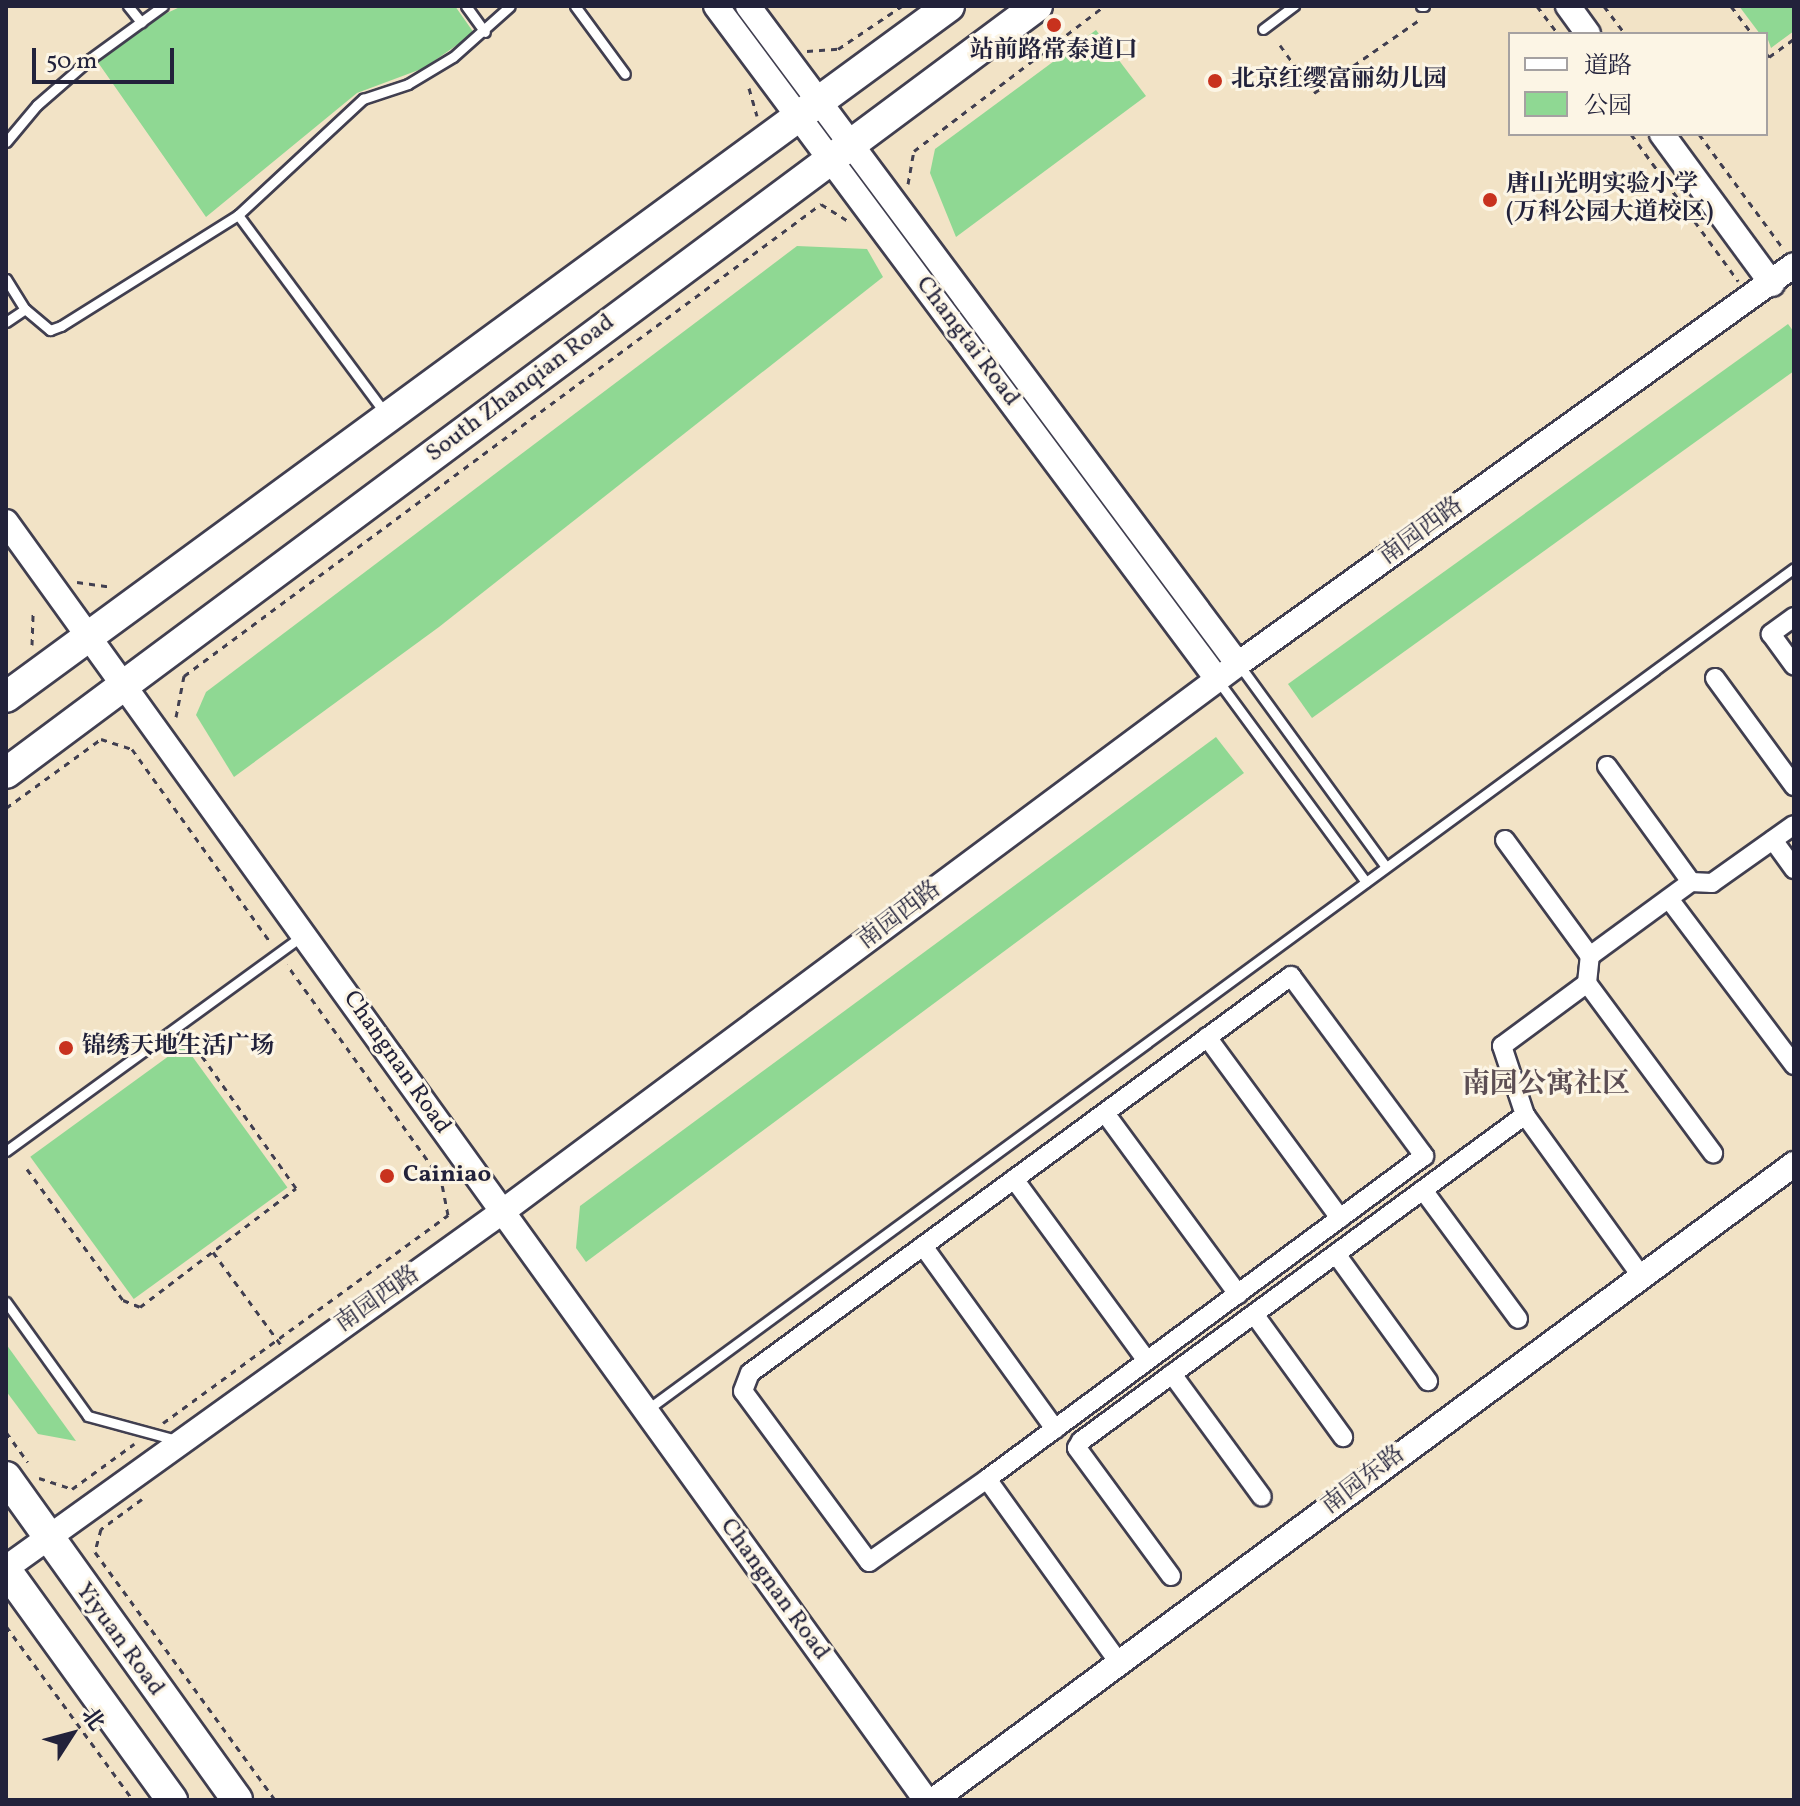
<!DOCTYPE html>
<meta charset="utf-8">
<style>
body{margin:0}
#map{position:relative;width:1800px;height:1806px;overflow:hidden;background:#f2e3c6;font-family:Vollkorn,"Noto Serif SC",serif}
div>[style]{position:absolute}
.green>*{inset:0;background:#8fd893;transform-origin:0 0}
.path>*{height:3px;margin-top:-1.5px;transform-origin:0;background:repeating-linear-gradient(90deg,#413f50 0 6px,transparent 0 12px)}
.roads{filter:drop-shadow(2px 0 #413f50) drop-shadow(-2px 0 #413f50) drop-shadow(0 2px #413f50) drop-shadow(0 -2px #413f50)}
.service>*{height:9px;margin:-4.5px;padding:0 4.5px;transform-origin:4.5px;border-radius:4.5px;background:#fff}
.minor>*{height:18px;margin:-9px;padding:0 9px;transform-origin:9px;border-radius:9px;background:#fff}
.tertiary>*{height:24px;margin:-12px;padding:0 12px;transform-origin:12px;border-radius:12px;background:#fff}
.primary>*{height:30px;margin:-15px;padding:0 15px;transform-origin:15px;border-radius:15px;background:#fff}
.dots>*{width:22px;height:22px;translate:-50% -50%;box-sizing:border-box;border:4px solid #fcf5e5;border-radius:50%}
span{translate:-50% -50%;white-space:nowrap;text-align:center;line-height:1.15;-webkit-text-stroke:6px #fcf5e5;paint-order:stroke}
.poi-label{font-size:24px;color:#22223b;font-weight:700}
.left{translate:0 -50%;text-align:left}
.street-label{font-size:24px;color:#22223b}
.quarter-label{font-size:28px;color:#5c4e54;font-weight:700}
.frame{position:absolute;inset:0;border:8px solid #22223b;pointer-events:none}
.legend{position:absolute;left:1508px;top:32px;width:260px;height:104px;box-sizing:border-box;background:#fcf5e5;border:2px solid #a5a1a1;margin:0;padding:10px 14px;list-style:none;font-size:24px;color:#22223b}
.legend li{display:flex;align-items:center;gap:16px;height:40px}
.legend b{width:40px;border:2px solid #a5a1a1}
.north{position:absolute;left:32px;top:1694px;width:80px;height:80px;-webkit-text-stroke:6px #fcf5e5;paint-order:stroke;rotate:54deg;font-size:22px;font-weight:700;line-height:32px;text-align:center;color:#22223b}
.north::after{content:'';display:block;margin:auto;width:28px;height:36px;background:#22223b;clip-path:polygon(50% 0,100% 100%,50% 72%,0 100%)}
.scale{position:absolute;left:32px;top:48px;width:142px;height:36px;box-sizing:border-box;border:4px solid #22223b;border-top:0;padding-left:10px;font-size:24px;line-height:28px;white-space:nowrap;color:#22223b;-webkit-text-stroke:6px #fcf5e5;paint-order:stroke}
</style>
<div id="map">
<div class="green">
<div style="clip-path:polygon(182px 6px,455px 6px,474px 33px,424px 68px,357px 93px,206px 217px,97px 61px,150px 21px)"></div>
<div style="clip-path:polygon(1739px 6px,1794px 6px,1794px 31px,1771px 48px,1766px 34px,1760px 34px)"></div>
<div style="clip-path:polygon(1096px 30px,1146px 96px,956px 237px,930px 173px,935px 149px)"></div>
<div style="clip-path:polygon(797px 246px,867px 249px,883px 277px,439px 627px,234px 777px,196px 715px,206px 692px)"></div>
<div style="clip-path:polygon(1788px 324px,1794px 332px,1794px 371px,1312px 718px,1288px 684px)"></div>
<div style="clip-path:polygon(1216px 737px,1244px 773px,586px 1262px,576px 1248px,580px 1206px)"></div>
<div style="left:184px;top:1045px;width:176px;height:190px;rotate:54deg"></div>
<div style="clip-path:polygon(6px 1344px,76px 1441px,38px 1434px,6px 1391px)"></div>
</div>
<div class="path">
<div style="left:1537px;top:6px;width:35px;rotate:53deg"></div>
<div style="left:1604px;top:6px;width:35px;rotate:53deg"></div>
<div style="left:1731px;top:6px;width:35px;rotate:53deg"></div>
<div style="left:1280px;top:45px;width:59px;rotate:54.7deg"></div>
<div style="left:1314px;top:93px;width:128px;rotate:-34.8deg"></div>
<div style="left:807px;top:51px;width:31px;rotate:-4deg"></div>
<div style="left:838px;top:49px;width:77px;rotate:-33.9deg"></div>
<div style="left:1766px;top:53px;width:5px;rotate:53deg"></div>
<div style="left:1769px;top:57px;width:31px;rotate:-36deg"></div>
<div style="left:749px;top:88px;width:29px;rotate:74deg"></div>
<div style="left:1631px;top:134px;width:182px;rotate:53.9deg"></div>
<div style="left:1699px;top:134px;width:140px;rotate:53.7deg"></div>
<div style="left:908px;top:184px;width:34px;rotate:-80deg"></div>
<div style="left:914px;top:151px;width:239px;rotate:-37.3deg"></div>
<div style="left:77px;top:582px;width:36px;rotate:8deg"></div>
<div style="left:32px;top:645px;width:32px;rotate:-88deg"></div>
<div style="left:176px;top:717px;width:42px;rotate:-79deg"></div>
<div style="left:184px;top:676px;width:793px;rotate:-36.54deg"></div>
<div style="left:821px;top:204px;width:32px;rotate:32deg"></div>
<div style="left:6px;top:808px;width:117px;rotate:-36deg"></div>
<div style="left:101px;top:739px;width:33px;rotate:18deg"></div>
<div style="left:132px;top:749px;width:239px;rotate:54.4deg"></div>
<div style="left:27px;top:1169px;width:162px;rotate:53.8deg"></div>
<div style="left:123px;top:1300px;width:18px;rotate:22deg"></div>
<div style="left:140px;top:1307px;width:196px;rotate:-37.3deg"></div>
<div style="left:296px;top:1188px;width:176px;rotate:-125.5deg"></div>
<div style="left:213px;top:1252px;width:115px;rotate:53.8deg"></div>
<div style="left:163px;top:1423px;width:353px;rotate:-36.1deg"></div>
<div style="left:448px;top:1215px;width:37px;rotate:-101deg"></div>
<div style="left:441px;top:1179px;width:264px;rotate:-125.7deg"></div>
<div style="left:6px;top:1432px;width:37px;rotate:54deg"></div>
<div style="left:39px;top:1478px;width:35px;rotate:18deg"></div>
<div style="left:72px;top:1489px;width:77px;rotate:-36deg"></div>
<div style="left:142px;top:1499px;width:51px;rotate:143.8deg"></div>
<div style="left:101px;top:1529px;width:24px;rotate:105deg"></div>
<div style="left:95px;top:1552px;width:306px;rotate:54deg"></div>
<div style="left:6px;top:1626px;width:215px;rotate:53.9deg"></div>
</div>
<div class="roads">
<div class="service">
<div style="left:128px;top:6px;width:21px;rotate:51deg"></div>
<div style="left:466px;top:6px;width:32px;rotate:54deg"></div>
<div style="left:575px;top:6px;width:84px;rotate:53.7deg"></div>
<div style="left:1421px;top:6px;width:3px"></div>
<div style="left:1263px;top:29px;width:39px;rotate:-37deg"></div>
<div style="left:6px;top:142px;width:48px;rotate:-50deg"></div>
<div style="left:37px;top:105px;width:70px;rotate:-41deg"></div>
<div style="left:90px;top:59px;width:90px;rotate:-36deg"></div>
<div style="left:238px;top:215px;width:248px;rotate:53.4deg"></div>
<div style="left:6px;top:279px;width:36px;rotate:58deg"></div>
<div style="left:6px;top:322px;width:23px;rotate:-34deg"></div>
<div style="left:25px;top:309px;width:33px;rotate:40deg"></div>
<div style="left:50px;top:330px;width:12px;rotate:-20deg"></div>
<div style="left:61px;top:326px;width:209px;rotate:-32.1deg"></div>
<div style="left:238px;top:215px;width:171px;rotate:-42.9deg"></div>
<div style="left:363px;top:99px;width:47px;rotate:-18.4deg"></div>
<div style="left:408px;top:84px;width:52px;rotate:-31deg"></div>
<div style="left:453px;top:57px;width:76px;rotate:-41.8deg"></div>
<div style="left:1240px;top:666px;width:248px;rotate:54deg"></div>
<div style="left:1219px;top:682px;width:248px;rotate:53.7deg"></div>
<div style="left:6px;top:1151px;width:364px;rotate:-36deg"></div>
<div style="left:6px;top:1302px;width:140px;rotate:54.3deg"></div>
<div style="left:88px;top:1416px;width:95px;rotate:15.2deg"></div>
<div style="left:648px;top:1409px;width:1421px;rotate:-36.27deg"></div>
</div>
<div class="minor">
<div style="left:1794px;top:617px;width:29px;rotate:144deg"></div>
<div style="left:1771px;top:634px;width:39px;rotate:54deg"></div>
<div style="left:1715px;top:678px;width:134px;rotate:53.8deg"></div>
<div style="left:1607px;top:766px;width:143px;rotate:54.1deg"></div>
<div style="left:1691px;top:882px;width:21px;rotate:3deg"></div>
<div style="left:1712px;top:883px;width:100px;rotate:-35.3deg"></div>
<div style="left:1505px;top:840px;width:144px;rotate:53.8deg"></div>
<div style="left:1773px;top:840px;width:36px;rotate:54deg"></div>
<div style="left:1669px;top:899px;width:208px;rotate:53deg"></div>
<div style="left:1587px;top:983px;width:212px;rotate:53.5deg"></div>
<div style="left:1207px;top:1037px;width:225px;rotate:53.7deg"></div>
<div style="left:1105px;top:1113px;width:225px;rotate:53.7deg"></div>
<div style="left:1525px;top:1115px;width:198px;rotate:54.2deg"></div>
<div style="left:1014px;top:1179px;width:225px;rotate:53.8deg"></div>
<div style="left:1423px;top:1190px;width:160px;rotate:53.6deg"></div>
<div style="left:923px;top:1246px;width:226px;rotate:54.2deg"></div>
<div style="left:1336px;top:1254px;width:157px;rotate:54.1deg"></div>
<div style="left:1254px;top:1314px;width:152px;rotate:54.1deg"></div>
<div style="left:1172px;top:1374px;width:152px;rotate:53.8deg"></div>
<div style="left:987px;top:1479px;width:144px;rotate:144.9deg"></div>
<div style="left:869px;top:1562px;width:212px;rotate:-126.4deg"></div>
<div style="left:743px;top:1391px;width:19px;rotate:-69deg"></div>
<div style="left:750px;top:1373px;width:671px;rotate:-36.27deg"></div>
<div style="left:1291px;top:976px;width:224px;rotate:53.5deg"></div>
<div style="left:1424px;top:1156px;width:543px;rotate:143.53deg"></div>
<div style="left:987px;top:1479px;width:226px;rotate:54.3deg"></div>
<div style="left:1171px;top:1576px;width:159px;rotate:-126.3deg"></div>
<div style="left:1077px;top:1448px;width:8px;rotate:-60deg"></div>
<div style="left:1081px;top:1441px;width:551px;rotate:-36.29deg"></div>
<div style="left:1525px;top:1115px;width:73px;rotate:-108.4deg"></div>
<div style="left:1502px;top:1046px;width:106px;rotate:-36.5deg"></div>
<div style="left:1587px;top:983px;width:27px;rotate:-84deg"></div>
<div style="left:1590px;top:956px;width:125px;rotate:-36.2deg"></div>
</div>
<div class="tertiary">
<div style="left:716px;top:6px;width:839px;rotate:53.33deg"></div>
<div style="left:748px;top:6px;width:820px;rotate:53.33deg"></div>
<div style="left:1568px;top:6px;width:34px;rotate:54deg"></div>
<div style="left:1662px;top:134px;width:186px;rotate:53.7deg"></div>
<div style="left:6px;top:522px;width:1575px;rotate:54.25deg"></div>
<div style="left:6px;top:1568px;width:611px;rotate:-35.67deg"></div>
<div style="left:502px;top:1212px;width:918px;rotate:-36.67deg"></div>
<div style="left:1238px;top:664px;width:684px;rotate:-35.66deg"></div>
<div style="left:934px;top:1800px;width:1070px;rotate:-36.48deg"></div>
</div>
<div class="primary">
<div style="left:6px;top:697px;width:1169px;rotate:-36.23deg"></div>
<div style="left:6px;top:773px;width:1285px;rotate:-36.65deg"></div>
<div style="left:6px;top:1477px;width:397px;rotate:54.4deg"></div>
<div style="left:6px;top:1570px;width:284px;rotate:54.2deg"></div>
</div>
</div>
<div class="dots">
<div style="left:1054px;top:25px;background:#c8321e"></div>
<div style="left:1215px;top:81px;background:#c8321e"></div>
<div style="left:1490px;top:200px;background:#c8321e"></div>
<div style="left:66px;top:1048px;background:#c8321e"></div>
<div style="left:387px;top:1176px;background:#c8321e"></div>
</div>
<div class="poi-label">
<span style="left:1054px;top:52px">站前路常泰道口</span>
<span class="left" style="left:1231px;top:81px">北京红缨富丽幼儿园</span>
<span class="left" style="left:1506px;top:200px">唐山光明实验小学<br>(万科公园大道校区)</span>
<span class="left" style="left:82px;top:1048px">锦绣天地生活广场</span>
<span class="left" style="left:403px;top:1176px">Cainiao</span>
</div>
<div class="street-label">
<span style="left:967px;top:342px;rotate:53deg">Changtai Road</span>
<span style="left:521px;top:389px;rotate:-37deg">South Zhanqian Road</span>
<span style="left:1422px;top:532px;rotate:-36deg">南园西路</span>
<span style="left:900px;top:916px;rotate:-37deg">南园西路</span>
<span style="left:396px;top:1063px;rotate:55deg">Changnan Road</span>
<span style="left:378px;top:1300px;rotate:-35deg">南园西路</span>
<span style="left:1364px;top:1481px;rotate:-37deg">南园东路</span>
<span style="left:774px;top:1590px;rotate:54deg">Changnan Road</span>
<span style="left:119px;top:1640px;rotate:54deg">Yiyuan Road</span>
</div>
<div class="quarter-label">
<span style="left:1546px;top:1085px">南园公寓社区</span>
</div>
<div class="frame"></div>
<ul class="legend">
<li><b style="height:10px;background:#fff"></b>道路</li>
<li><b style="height:22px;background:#8fd893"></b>公园</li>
</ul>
<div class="north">北</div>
<div class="scale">50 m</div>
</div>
